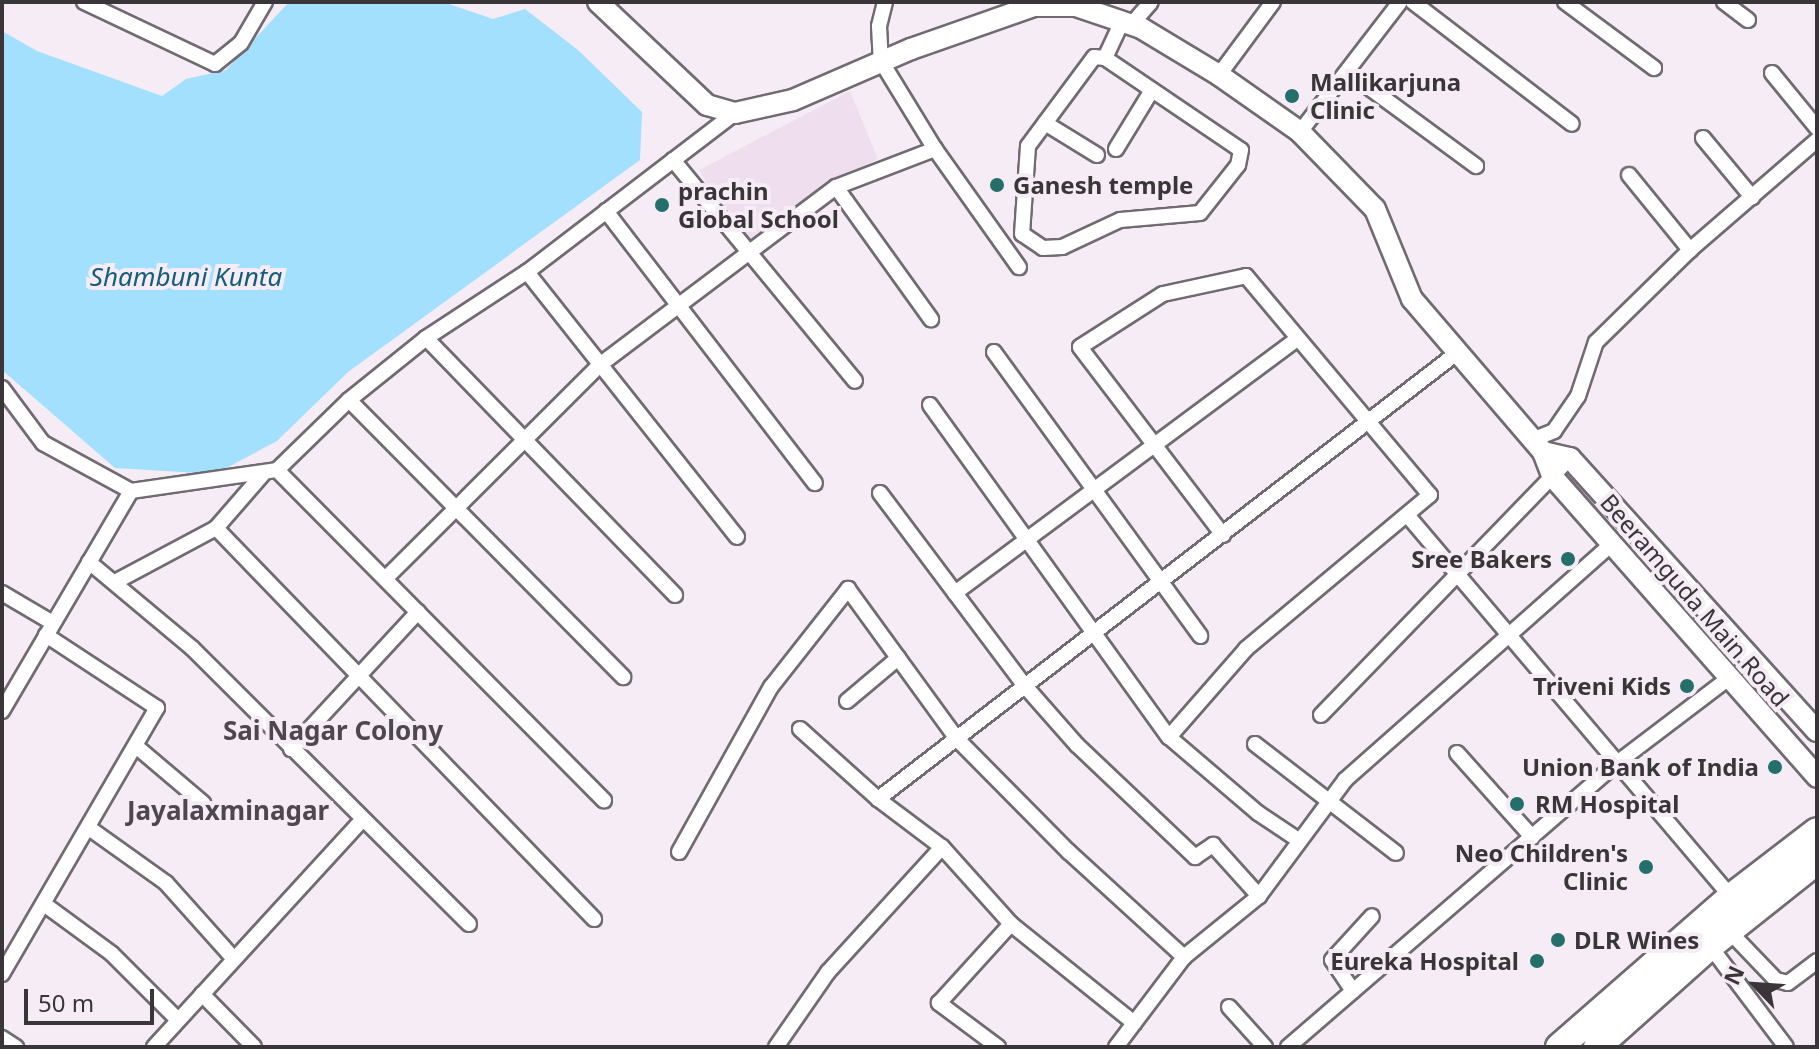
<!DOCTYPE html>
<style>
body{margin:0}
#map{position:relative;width:1819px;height:1049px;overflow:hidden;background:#f6ecf6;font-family:"Noto Sans",sans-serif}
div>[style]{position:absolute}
.built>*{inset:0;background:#efdfee}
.water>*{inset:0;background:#a3e0fe}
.roads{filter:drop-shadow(2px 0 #726a72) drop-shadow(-2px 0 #726a72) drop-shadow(0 2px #726a72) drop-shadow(0 -2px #726a72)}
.street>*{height:14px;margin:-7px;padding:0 7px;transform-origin:7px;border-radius:7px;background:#fff}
.secondary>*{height:20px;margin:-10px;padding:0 10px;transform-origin:10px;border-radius:10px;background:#fff}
.highway>*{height:26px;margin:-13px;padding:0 13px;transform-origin:13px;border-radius:13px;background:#fff}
.dots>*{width:22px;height:22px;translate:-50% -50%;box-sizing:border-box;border:4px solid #f6ecf6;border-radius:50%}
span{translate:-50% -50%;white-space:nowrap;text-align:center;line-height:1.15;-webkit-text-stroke:8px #f6ecf6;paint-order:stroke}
.poi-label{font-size:24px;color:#393539;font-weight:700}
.left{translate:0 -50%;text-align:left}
.right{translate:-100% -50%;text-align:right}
.street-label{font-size:24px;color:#393539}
.water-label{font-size:26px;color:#125e7b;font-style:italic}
.neighbourhood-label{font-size:26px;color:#4f474f;font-weight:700}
.frame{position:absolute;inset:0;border:4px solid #393539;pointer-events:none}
.north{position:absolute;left:1715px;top:945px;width:80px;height:80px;-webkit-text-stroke:6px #f6ecf6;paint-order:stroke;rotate:295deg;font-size:22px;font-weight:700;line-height:32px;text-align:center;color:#393539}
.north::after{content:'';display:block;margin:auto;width:28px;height:36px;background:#393539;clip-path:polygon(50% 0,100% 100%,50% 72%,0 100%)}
.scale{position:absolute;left:24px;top:989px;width:130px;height:36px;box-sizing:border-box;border:4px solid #393539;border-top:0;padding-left:10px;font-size:24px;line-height:28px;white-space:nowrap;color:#393539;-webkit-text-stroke:6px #f6ecf6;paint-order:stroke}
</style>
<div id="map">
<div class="built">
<div style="clip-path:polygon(850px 91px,878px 159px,812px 194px,742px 244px,699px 170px)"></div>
</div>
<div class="water">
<div style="clip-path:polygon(289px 2px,443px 2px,493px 19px,525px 9px,578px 50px,642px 112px,640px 160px,348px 372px,277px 441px,215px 474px,115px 468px,2px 370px,2px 31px,37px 51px,162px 96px,186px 79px,226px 70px)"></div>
</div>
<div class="roads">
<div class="street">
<div style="left:84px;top:2px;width:145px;rotate:25.3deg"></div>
<div style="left:215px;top:64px;width:33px;rotate:-39deg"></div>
<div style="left:241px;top:43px;width:48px;rotate:-59.7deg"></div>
<div style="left:885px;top:2px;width:25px;rotate:104deg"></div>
<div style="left:879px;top:26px;width:35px;rotate:87deg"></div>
<div style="left:881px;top:61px;width:103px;rotate:58.5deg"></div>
<div style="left:1413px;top:2px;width:200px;rotate:37.5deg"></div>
<div style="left:1565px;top:2px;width:111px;rotate:36.6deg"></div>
<div style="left:1724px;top:2px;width:30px;rotate:37deg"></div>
<div style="left:1131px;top:25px;width:30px;rotate:-49deg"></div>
<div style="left:1105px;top:58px;width:164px;rotate:34.1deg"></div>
<div style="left:1241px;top:150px;width:15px;rotate:101deg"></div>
<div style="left:1238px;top:165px;width:61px;rotate:128.4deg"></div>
<div style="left:1200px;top:213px;width:80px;rotate:175deg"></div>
<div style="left:1120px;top:220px;width:64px;rotate:155deg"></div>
<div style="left:1062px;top:247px;width:19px;rotate:177deg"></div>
<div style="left:1043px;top:248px;width:25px;rotate:-146deg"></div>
<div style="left:1022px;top:234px;width:88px;rotate:-86.1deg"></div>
<div style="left:1028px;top:146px;width:111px;rotate:-53.4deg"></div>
<div style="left:1094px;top:57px;width:11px;rotate:5deg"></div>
<div style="left:1105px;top:58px;width:40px;rotate:-65deg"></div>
<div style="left:1348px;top:72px;width:159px;rotate:36.3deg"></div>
<div style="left:1772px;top:73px;width:71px;rotate:50.7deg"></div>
<div style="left:1219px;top:75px;width:91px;rotate:-53.5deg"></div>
<div style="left:1045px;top:123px;width:61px;rotate:31.6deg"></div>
<div style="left:1300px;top:132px;width:164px;rotate:-52.4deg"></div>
<div style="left:1703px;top:138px;width:77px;rotate:50.3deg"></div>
<div style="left:1116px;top:149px;width:69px;rotate:-58.6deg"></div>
<div style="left:673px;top:160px;width:286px;rotate:50.5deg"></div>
<div style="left:1629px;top:175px;width:97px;rotate:50.9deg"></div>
<div style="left:836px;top:187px;width:163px;rotate:54.3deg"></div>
<div style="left:606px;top:211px;width:343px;rotate:52.5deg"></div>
<div style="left:527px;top:272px;width:338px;rotate:51.6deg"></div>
<div style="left:426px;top:338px;width:358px;rotate:45.9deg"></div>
<div style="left:994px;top:352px;width:351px;rotate:54deg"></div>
<div style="left:2px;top:388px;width:69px;rotate:53.3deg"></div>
<div style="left:43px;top:443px;width:100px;rotate:28.6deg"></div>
<div style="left:131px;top:491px;width:148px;rotate:-8.2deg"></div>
<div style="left:277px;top:470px;width:100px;rotate:-44.2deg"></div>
<div style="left:349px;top:400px;width:99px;rotate:-38.8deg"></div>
<div style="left:426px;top:338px;width:121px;rotate:-33.2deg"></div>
<div style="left:527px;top:272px;width:262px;rotate:-37.4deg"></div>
<div style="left:349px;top:400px;width:390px;rotate:45.3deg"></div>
<div style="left:930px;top:405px;width:409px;rotate:54.3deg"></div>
<div style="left:1532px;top:440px;width:24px;rotate:-22deg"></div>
<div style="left:1554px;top:431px;width:42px;rotate:-55.6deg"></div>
<div style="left:1578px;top:396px;width:57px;rotate:-71.6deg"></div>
<div style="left:1596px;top:342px;width:132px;rotate:-44.4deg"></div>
<div style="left:1690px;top:250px;width:168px;rotate:-40.9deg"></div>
<div style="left:277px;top:470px;width:465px;rotate:45.3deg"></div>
<div style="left:880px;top:493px;width:241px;rotate:53.1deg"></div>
<div style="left:1025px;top:686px;width:79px;rotate:48.6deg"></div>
<div style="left:1077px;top:745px;width:163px;rotate:43.5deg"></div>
<div style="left:1195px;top:857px;width:22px;rotate:-34deg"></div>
<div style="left:1213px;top:845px;width:69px;rotate:48deg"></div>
<div style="left:1408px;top:516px;width:499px;rotate:49.7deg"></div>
<div style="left:216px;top:528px;width:544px;rotate:45.97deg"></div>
<div style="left:1223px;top:535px;width:236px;rotate:-127.3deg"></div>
<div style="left:1080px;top:347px;width:98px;rotate:-32.6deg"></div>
<div style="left:1163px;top:294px;width:85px;rotate:-12.2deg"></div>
<div style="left:1246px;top:276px;width:286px;rotate:50deg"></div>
<div style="left:1430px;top:495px;width:240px;rotate:140.1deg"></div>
<div style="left:1246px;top:649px;width:117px;rotate:131.2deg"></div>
<div style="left:1169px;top:737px;width:117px;rotate:40.5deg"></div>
<div style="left:1258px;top:813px;width:50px;rotate:33.7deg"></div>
<div style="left:89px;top:562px;width:134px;rotate:39.9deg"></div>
<div style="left:192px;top:648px;width:391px;rotate:44.9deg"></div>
<div style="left:387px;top:577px;width:302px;rotate:-44.9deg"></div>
<div style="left:601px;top:364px;width:294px;rotate:-37deg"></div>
<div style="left:836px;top:187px;width:106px;rotate:-21deg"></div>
<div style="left:935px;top:149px;width:145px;rotate:54.6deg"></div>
<div style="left:115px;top:582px;width:115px;rotate:-28.1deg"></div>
<div style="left:216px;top:528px;width:72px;rotate:-49deg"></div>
<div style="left:2px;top:593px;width:59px;rotate:30.5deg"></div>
<div style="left:955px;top:593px;width:426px;rotate:-36.6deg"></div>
<div style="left:847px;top:701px;width:67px;rotate:-40.1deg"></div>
<div style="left:2px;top:711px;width:255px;rotate:-59.6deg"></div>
<div style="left:1321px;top:715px;width:358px;rotate:-45.9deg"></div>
<div style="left:800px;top:729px;width:105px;rotate:41.9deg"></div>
<div style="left:878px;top:799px;width:80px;rotate:36.9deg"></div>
<div style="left:942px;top:847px;width:103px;rotate:48.1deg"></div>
<div style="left:1011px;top:924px;width:158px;rotate:38.8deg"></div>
<div style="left:1255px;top:744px;width:178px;rotate:37.7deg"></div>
<div style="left:137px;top:747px;width:87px;rotate:40.3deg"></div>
<div style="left:291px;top:749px;width:187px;rotate:-47.2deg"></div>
<div style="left:1457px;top:753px;width:113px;rotate:48.2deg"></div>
<div style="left:878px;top:799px;width:731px;rotate:-37.61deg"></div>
<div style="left:89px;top:828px;width:95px;rotate:35.5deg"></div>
<div style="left:166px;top:883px;width:102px;rotate:48.2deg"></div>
<div style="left:679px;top:852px;width:189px;rotate:-60.9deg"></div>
<div style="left:771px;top:687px;width:125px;rotate:-51.8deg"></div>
<div style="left:848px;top:589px;width:185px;rotate:54deg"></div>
<div style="left:957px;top:739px;width:159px;rotate:45.3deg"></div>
<div style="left:1069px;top:852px;width:156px;rotate:42.4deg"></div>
<div style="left:44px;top:904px;width:84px;rotate:36.3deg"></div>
<div style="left:112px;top:954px;width:93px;rotate:45deg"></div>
<div style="left:1729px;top:931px;width:68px;rotate:46.2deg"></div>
<div style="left:1776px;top:980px;width:12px;rotate:14deg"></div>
<div style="left:1788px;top:983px;width:36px;rotate:-37deg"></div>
<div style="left:1710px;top:946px;width:126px;rotate:53deg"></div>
<div style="left:2px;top:974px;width:308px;rotate:-59.8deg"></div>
<div style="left:157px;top:708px;width:133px;rotate:-146.7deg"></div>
<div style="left:1353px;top:991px;width:37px;rotate:-124deg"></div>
<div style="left:1332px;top:960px;width:59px;rotate:-47.7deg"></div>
<div style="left:202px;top:994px;width:74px;rotate:45.5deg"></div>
<div style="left:1229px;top:1007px;width:54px;rotate:48deg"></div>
<div style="left:2px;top:1038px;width:17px;rotate:33deg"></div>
<div style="left:154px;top:1047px;width:308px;rotate:-47.5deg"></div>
<div style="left:776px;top:1047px;width:91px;rotate:-55.3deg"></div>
<div style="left:828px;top:972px;width:169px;rotate:-47.6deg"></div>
<div style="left:998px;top:1047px;width:74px;rotate:-143.3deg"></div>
<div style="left:939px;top:1003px;width:107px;rotate:-47.7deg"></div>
<div style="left:1116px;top:1047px;width:113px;rotate:-52.9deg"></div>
<div style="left:1184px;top:957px;width:97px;rotate:-39.1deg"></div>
<div style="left:1259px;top:896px;width:144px;rotate:-53.4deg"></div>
<div style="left:1345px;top:780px;width:356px;rotate:-41.5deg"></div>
<div style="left:1288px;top:1047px;width:435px;rotate:-40.8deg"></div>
<div style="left:1617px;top:763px;width:141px;rotate:-37.2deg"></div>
</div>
<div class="secondary">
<div style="left:598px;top:2px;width:150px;rotate:43.4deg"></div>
<div style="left:707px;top:105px;width:29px;rotate:16deg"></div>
<div style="left:735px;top:113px;width:59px;rotate:-12.6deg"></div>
<div style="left:793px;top:100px;width:129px;rotate:-23.4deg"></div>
<div style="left:911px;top:49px;width:130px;rotate:-19.3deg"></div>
<div style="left:1034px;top:6px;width:42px"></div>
<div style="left:1076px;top:6px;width:69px;rotate:18.7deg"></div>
<div style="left:1141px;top:28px;width:91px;rotate:31.1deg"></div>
<div style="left:1219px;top:75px;width:99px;rotate:35.1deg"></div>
<div style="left:1300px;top:132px;width:107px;rotate:45.8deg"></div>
<div style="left:1375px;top:209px;width:97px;rotate:67.7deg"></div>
<div style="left:1412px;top:299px;width:201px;rotate:49.4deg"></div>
<div style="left:1543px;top:452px;width:26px;rotate:69deg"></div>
<div style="left:1552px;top:476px;width:401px;rotate:48.6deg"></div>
<div style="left:1543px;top:452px;width:28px;rotate:13deg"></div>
<div style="left:1570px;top:458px;width:368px;rotate:47.9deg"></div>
</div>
<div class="highway">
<div style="left:1559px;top:1047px;width:228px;rotate:-41.1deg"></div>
<div style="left:1731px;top:897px;width:108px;rotate:-37.5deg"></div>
<div style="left:1597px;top:1047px;width:152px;rotate:-41.8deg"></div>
<div style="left:1710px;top:946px;width:137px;rotate:-38.5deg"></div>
</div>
</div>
<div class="dots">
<div style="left:1292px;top:96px;background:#256f6a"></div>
<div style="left:997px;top:185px;background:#256f6a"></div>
<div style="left:662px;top:205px;background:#256f6a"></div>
<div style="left:1568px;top:559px;background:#256f6a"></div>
<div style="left:1687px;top:686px;background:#256f6a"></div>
<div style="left:1775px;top:767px;background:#256f6a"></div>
<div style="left:1517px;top:804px;background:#256f6a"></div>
<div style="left:1646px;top:867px;background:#256f6a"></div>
<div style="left:1558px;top:940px;background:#256f6a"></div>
<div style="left:1537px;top:961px;background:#256f6a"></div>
</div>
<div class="poi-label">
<span class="left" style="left:1310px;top:96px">Mallikarjuna<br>Clinic</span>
<span class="left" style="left:1013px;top:185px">Ganesh temple</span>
<span class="left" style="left:678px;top:205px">prachin<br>Global School</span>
<span class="right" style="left:1552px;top:559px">Sree Bakers</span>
<span class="right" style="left:1671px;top:686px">Triveni Kids</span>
<span class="right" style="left:1759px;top:767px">Union Bank of India</span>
<span class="left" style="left:1535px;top:804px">RM Hospital</span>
<span class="right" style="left:1628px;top:867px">Neo Children's<br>Clinic</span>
<span class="left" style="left:1574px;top:940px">DLR Wines</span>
<span class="right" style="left:1519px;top:961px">Eureka Hospital</span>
</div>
<div class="street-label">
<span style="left:1695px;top:600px;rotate:49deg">Beeramguda Main Road</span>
</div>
<div class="water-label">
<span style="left:186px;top:277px">Shambuni Kunta</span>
</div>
<div class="neighbourhood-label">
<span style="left:333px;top:731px">Sai Nagar Colony</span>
<span style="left:228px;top:811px">Jayalaxminagar</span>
</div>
<div class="frame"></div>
<div class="north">N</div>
<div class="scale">50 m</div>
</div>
